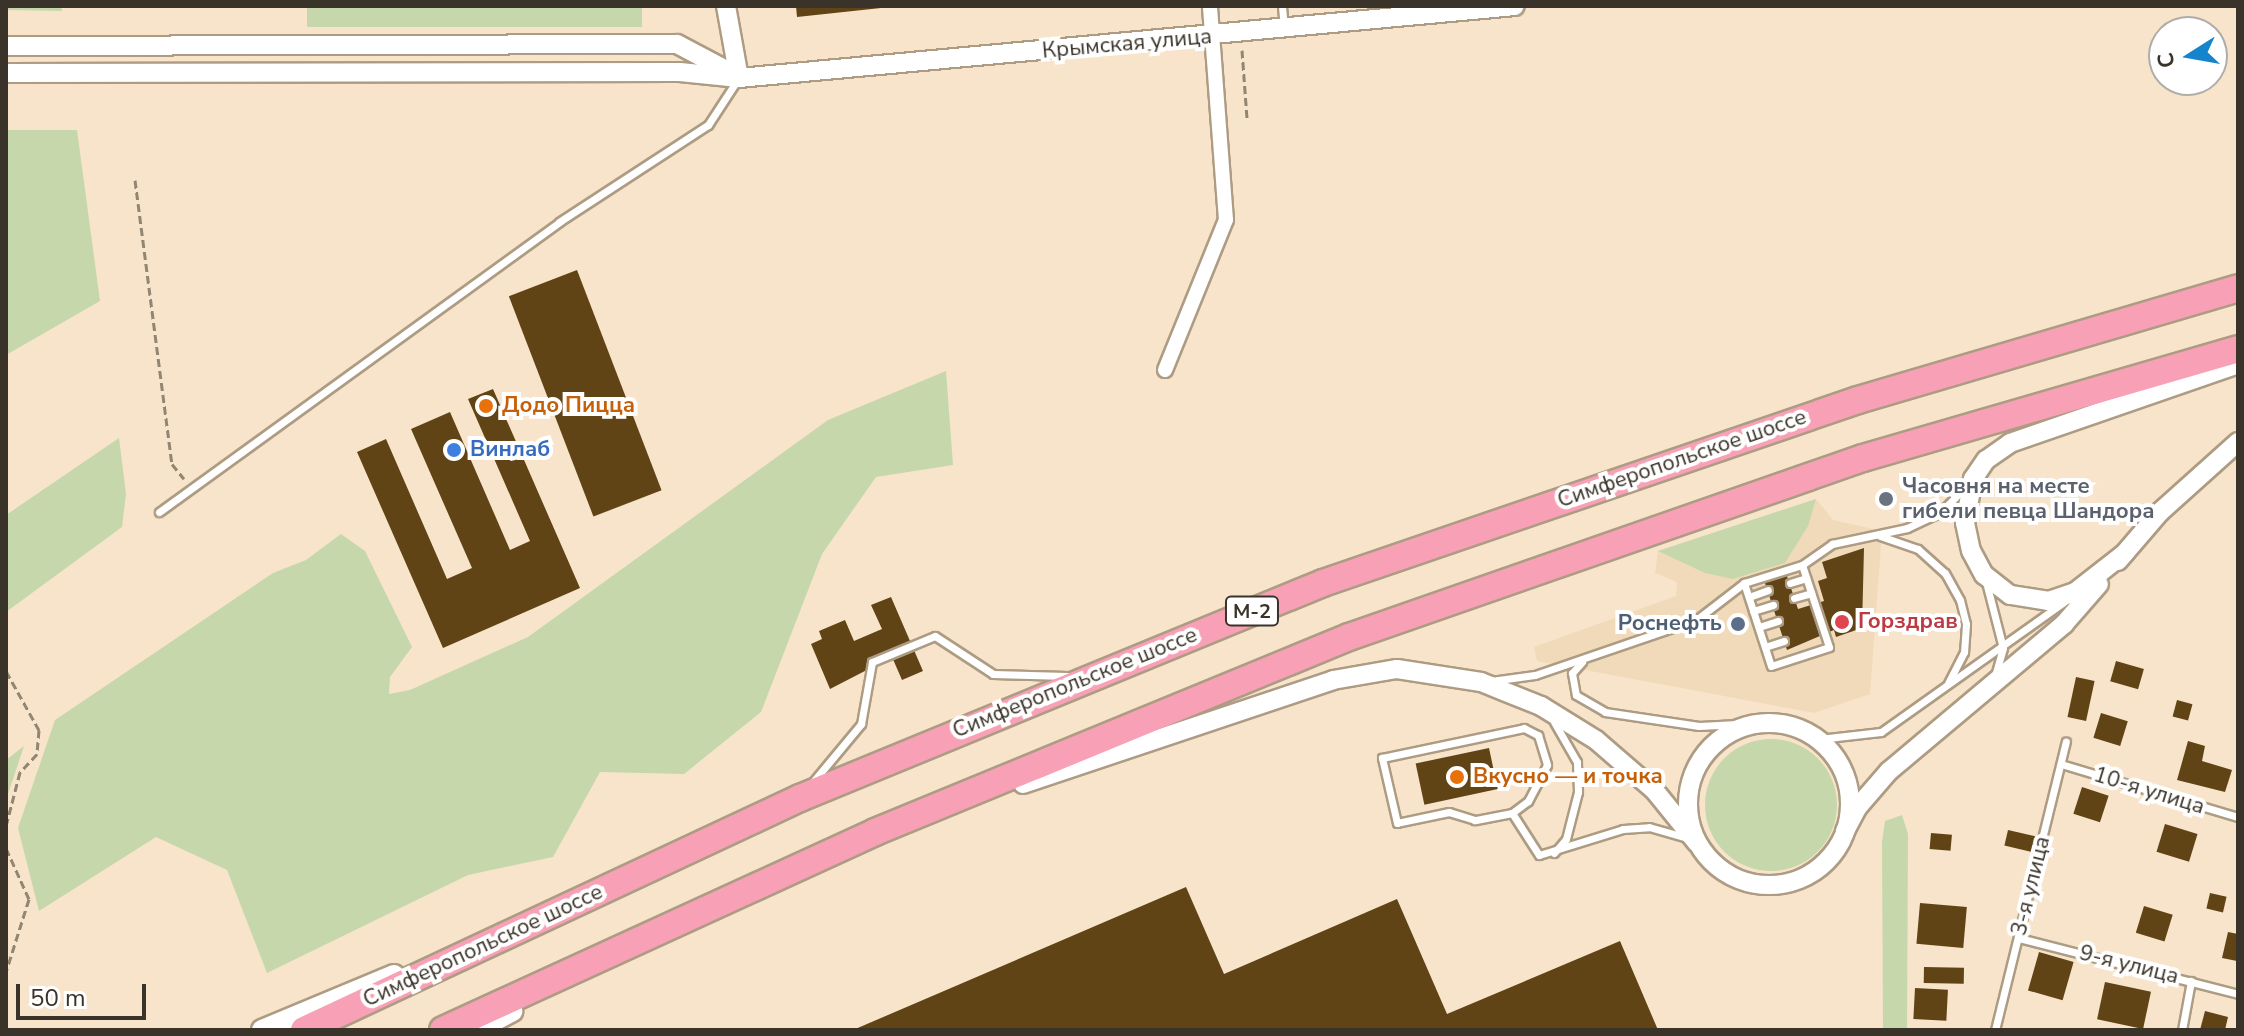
<!DOCTYPE html>
<meta charset="utf-8">
<style>
body{margin:0}
#map{position:relative;width:2244px;height:1036px;overflow:hidden;background:#f7e4ca;font-family:"Nunito Sans",sans-serif}
div>[style]{position:absolute}
.built>*{inset:0;background:#f1dab9}
.green>*{inset:0;background:#c6d8ab;transform-origin:0 0}
.round{border-radius:50%}
.building>*{inset:0;background:#604416;transform-origin:0 0}
.path>*{height:3px;margin-top:-1.5px;transform-origin:0;background:repeating-linear-gradient(90deg,#918573 0 8px,transparent 0 12px)}
.roads{filter:drop-shadow(2px 0 #ad9c83) drop-shadow(-2px 0 #ad9c83) drop-shadow(0 2px #ad9c83) drop-shadow(0 -2px #ad9c83)}
.service>*{height:7px;margin:-3.5px;padding:0 3.5px;transform-origin:3.5px;border-radius:3.5px;background:#fff}
.minor>*{height:14px;margin:-7px;padding:0 7px;transform-origin:7px;border-radius:7px;background:#fff}
.tertiary>*{height:18px;margin:-9px;padding:0 9px;transform-origin:9px;border-radius:9px;background:#fff}
.tertiary>.ring{margin:-9px;padding:0;box-sizing:content-box;background:none;border:18px solid #fff;border-radius:50%}
.secondary>*{height:20px;margin:-10px;padding:0 10px;transform-origin:10px;border-radius:10px;background:#fff}
.motorway>*{height:26px;margin:-13px;padding:0 13px;transform-origin:13px;border-radius:13px;background:#f8a0b6}
.dots>*{width:22px;height:22px;translate:-50% -50%;box-sizing:border-box;border:4px solid #fff;border-radius:50%}
span{translate:-50% -50%;white-space:nowrap;text-align:center;line-height:1.15;-webkit-text-stroke:8px #fff;paint-order:stroke}
.shield-label span{padding:2px 6px;background:#fff;border:2px solid;border-radius:6px;-webkit-text-stroke-width:0}
.shield-label{font-size:20px;color:#3a3329;font-weight:700}
.street-label{font-size:22px;color:#3a3329}
.food-label{font-size:22px;color:#c56008;font-weight:700}
.left{translate:0 -50%;text-align:left}
.shop-label{font-size:22px;color:#366cbe;font-weight:700}
.worship-label{font-size:22px;color:#5b616d;font-weight:700}
.health-label{font-size:22px;color:#be3a42;font-weight:700}
.service-label{font-size:22px;color:#4e5e75;font-weight:700}
.right{translate:-100% -50%;text-align:right}
.frame{position:absolute;inset:0;border:8px solid #3a3329;pointer-events:none}
.north{position:absolute;left:2148px;top:16px;width:80px;height:80px;box-sizing:border-box;background:#fff;border:2px solid #b0ada9;border-radius:50%;rotate:259deg;font-size:22px;font-weight:700;line-height:32px;text-align:center;color:#3a3329}
.north::after{content:'';display:block;margin:auto;width:28px;height:36px;background:#1484cd;clip-path:polygon(50% 0,100% 100%,50% 72%,0 100%)}
.scale{position:absolute;left:16px;top:984px;width:130px;height:36px;box-sizing:border-box;border:4px solid #3a3329;border-top:0;padding-left:10px;font-size:24px;line-height:28px;white-space:nowrap;color:#3a3329;-webkit-text-stroke:6px #fff;paint-order:stroke}
</style>
<div id="map">
<div class="built">
<div style="clip-path:polygon(1816px 499px,1833px 520px,1882px 531px,1870px 694px,1814px 713px,1537px 661px,1534px 647px,1676px 596px,1677px 582px,1655px 573px,1658px 551px)"></div>
</div>
<div class="green">
<div style="clip-path:polygon(6px 6px,61px 6px,62px 11px,6px 10px)"></div>
<div style="left:307px;top:6px;width:335px;height:21px"></div>
<div style="clip-path:polygon(6px 130px,77px 130px,100px 301px,6px 355px)"></div>
<div style="clip-path:polygon(946px 371px,953px 465px,876px 477px,822px 554px,761px 712px,684px 774px,600px 772px,553px 857px,468px 875px,267px 973px,227px 870px,156px 837px,39px 911px,18px 828px,55px 720px,273px 573px,306px 560px,341px 534px,365px 551px,412px 647px,390px 677px,389px 694px,410px 690px,528px 637px,828px 420px)"></div>
<div style="clip-path:polygon(119px 438px,126px 494px,122px 527px,6px 612px,6px 515px)"></div>
<div style="clip-path:polygon(1816px 499px,1808px 526px,1785px 563px,1733px 579px,1705px 573px,1658px 551px)"></div>
<div class="round" style="left:1705px;top:739px;width:132px;height:132px"></div>
<div style="clip-path:polygon(24px 746px,6px 800px,6px 760px)"></div>
<div style="clip-path:polygon(1902px 815px,1908px 834px,1907px 1030px,1883px 1030px,1882px 842px,1885px 821px)"></div>
</div>
<div class="building">
<div style="clip-path:polygon(796px 6px,881px 6px,881px 8px,797px 17px)"></div>
<div style="left:577px;top:270px;width:236px;height:73px;rotate:69deg"></div>
<div style="clip-path:polygon(493px 389px,580px 588px,443px 648px,357px 452px,386px 439px,447px 579px,472px 568px,411px 429px,450px 412px,510px 550px,530px 541px,468px 399px)"></div>
<div style="clip-path:polygon(1864px 548px,1862px 628px,1836px 637px,1834px 630px,1787px 650px,1762px 574px,1784px 567px,1798px 609px,1824px 601px,1818px 581px,1827px 578px,1822px 562px)"></div>
<div style="clip-path:polygon(891px 597px,923px 671px,902px 680px,892px 657px,830px 689px,811px 644px,822px 639px,819px 631px,845px 620px,854px 641px,882px 629px,871px 605px)"></div>
<div style="left:2116px;top:661px;width:29px;height:21px;rotate:16deg"></div>
<div style="left:2076px;top:677px;width:19px;height:41px;rotate:12deg"></div>
<div style="left:2177px;top:700px;width:16px;height:17px;rotate:15deg"></div>
<div style="left:2101px;top:713px;width:28px;height:26px;rotate:17deg"></div>
<div style="clip-path:polygon(2188px 741px,2205px 746px,2202px 761px,2232px 770px,2225px 792px,2177px 780px)"></div>
<div style="left:1489px;top:748px;width:42px;height:75px;rotate:78deg"></div>
<div style="left:2082px;top:787px;width:28px;height:28px;rotate:18deg"></div>
<div style="left:2165px;top:824px;width:34px;height:29px;rotate:17deg"></div>
<div style="left:2008px;top:830px;width:28px;height:16px;rotate:13deg"></div>
<div style="left:1931px;top:833px;width:21px;height:16px;rotate:5deg"></div>
<div style="clip-path:polygon(1186px 887px,1224px 974px,1397px 899px,1447px 1014px,1620px 941px,1658px 1030px,853px 1030px)"></div>
<div style="left:2210px;top:893px;width:17px;height:16px;rotate:13deg"></div>
<div style="left:1920px;top:903px;width:47px;height:41px;rotate:5deg"></div>
<div style="left:2144px;top:906px;width:30px;height:28px;rotate:17deg"></div>
<div style="clip-path:polygon(2228px 932px,2238px 934px,2237px 961px,2222px 958px)"></div>
<div style="left:2039px;top:952px;width:36px;height:40px;rotate:16deg"></div>
<div style="left:1924px;top:967px;width:40px;height:16px;rotate:1deg"></div>
<div style="left:2105px;top:982px;width:47px;height:38px;rotate:12deg"></div>
<div style="left:1915px;top:988px;width:33px;height:31px;rotate:3deg"></div>
<div style="clip-path:polygon(2205px 1011px,2228px 1017px,2225px 1030px,2200px 1030px)"></div>
</div>
<div class="path">
<div style="left:1242px;top:50px;width:68px;rotate:85.8deg"></div>
<div style="left:135px;top:180px;width:286px;rotate:82.6deg"></div>
<div style="left:172px;top:464px;width:19px;rotate:51deg"></div>
<div style="left:6px;top:671px;width:68px;rotate:60.8deg"></div>
<div style="left:39px;top:730px;width:24px;rotate:95deg"></div>
<div style="left:37px;top:754px;width:25px;rotate:133deg"></div>
<div style="left:20px;top:772px;width:56px;rotate:104.5deg"></div>
<div style="left:6px;top:848px;width:56px;rotate:65.7deg"></div>
<div style="left:29px;top:899px;width:77px;rotate:107.5deg"></div>
</div>
<div class="roads">
<div class="service">
<div style="left:1282px;top:6px;width:22px;rotate:85deg"></div>
<div style="left:159px;top:512px;width:494px;rotate:-35.9deg"></div>
<div style="left:559px;top:222px;width:178px;rotate:-33.1deg"></div>
<div style="left:708px;top:125px;width:55px;rotate:-56.9deg"></div>
<div style="left:1880px;top:536px;width:40px;rotate:18.9deg"></div>
<div style="left:1918px;top:549px;width:36px;rotate:42deg"></div>
<div style="left:1945px;top:573px;width:31px;rotate:61deg"></div>
<div style="left:1960px;top:600px;width:25px;rotate:76deg"></div>
<div style="left:1966px;top:624px;width:28px;rotate:94deg"></div>
<div style="left:1964px;top:652px;width:35px;rotate:117deg"></div>
<div style="left:1986px;top:582px;width:68px;rotate:75.6deg"></div>
<div style="left:2003px;top:648px;width:26px;rotate:106deg"></div>
<div style="left:1744px;top:583px;width:87px;rotate:72deg"></div>
<div style="left:1771px;top:666px;width:61px;rotate:-18.1deg"></div>
<div style="left:1829px;top:647px;width:86px;rotate:-108.2deg"></div>
<div style="left:1790px;top:583px;width:17px;rotate:-17deg"></div>
<div style="left:1749px;top:597px;width:20px;rotate:-20deg"></div>
<div style="left:1794px;top:598px;width:18px;rotate:-16deg"></div>
<div style="left:1753px;top:611px;width:21px;rotate:-17deg"></div>
<div style="left:1759px;top:627px;width:20px;rotate:-18deg"></div>
<div style="left:1765px;top:647px;width:20px;rotate:-18deg"></div>
<div style="left:1582px;top:662px;width:15px;rotate:132deg"></div>
<div style="left:1572px;top:673px;width:22px;rotate:80deg"></div>
<div style="left:1576px;top:695px;width:34px;rotate:30deg"></div>
<div style="left:1605px;top:712px;width:95px;rotate:8.5deg"></div>
<div style="left:1699px;top:726px;width:58px;rotate:-3deg"></div>
<div style="left:1491px;top:681px;width:44px;rotate:-7.8deg"></div>
<div style="left:1535px;top:675px;width:170px;rotate:-18.9deg"></div>
<div style="left:1696px;top:620px;width:61px;rotate:-37.6deg"></div>
<div style="left:1744px;top:583px;width:61px;rotate:-17.2deg"></div>
<div style="left:1802px;top:565px;width:37px;rotate:-35deg"></div>
<div style="left:1832px;top:544px;width:77px;rotate:-12deg"></div>
<div style="left:1907px;top:528px;width:38px;rotate:-25deg"></div>
<div style="left:1941px;top:512px;width:36px;rotate:-46deg"></div>
<div style="left:1524px;top:728px;width:16px;rotate:27deg"></div>
<div style="left:1538px;top:735px;width:31px;rotate:73deg"></div>
<div style="left:1547px;top:765px;width:41px;rotate:117.8deg"></div>
<div style="left:1528px;top:801px;width:20px;rotate:143deg"></div>
<div style="left:1512px;top:813px;width:38px;rotate:169deg"></div>
<div style="left:1475px;top:820px;width:27px;rotate:-163deg"></div>
<div style="left:1449px;top:812px;width:53px;rotate:168.1deg"></div>
<div style="left:1397px;top:823px;width:67px;rotate:-103deg"></div>
<div style="left:1382px;top:758px;width:145px;rotate:-11.9deg"></div>
<div style="left:1819px;top:739px;width:62px;rotate:-6.4deg"></div>
<div style="left:1881px;top:732px;width:224px;rotate:-35.4deg"></div>
<div style="left:2061px;top:764px;width:185px;rotate:16.7deg"></div>
<div style="left:812px;top:783px;width:77px;rotate:-50.3deg"></div>
<div style="left:861px;top:724px;width:63px;rotate:-79.9deg"></div>
<div style="left:872px;top:662px;width:68px;rotate:-22.4deg"></div>
<div style="left:935px;top:636px;width:69px;rotate:33.2deg"></div>
<div style="left:993px;top:674px;width:74px;rotate:1.5deg"></div>
<div style="left:1512px;top:813px;width:50px;rotate:57.3deg"></div>
<div style="left:1539px;top:855px;width:88px;rotate:-17.2deg"></div>
<div style="left:1623px;top:829px;width:26px;rotate:-4deg"></div>
<div style="left:1649px;top:827px;width:37px;rotate:16deg"></div>
<div style="left:1554px;top:853px;width:18px;rotate:-49deg"></div>
<div style="left:1566px;top:839px;width:49px;rotate:-75.7deg"></div>
<div style="left:1578px;top:792px;width:30px;rotate:-92deg"></div>
<div style="left:1577px;top:762px;width:46px;rotate:-119.9deg"></div>
<div style="left:2019px;top:938px;width:226px;rotate:14.3deg"></div>
<div style="left:1995px;top:1030px;width:297px;rotate:-76.2deg"></div>
<div style="left:2182px;top:1030px;width:50px;rotate:-79.6deg"></div>
</div>
<div class="minor">
<div style="left:1165px;top:370px;width:162px;rotate:-67.9deg"></div>
<div style="left:1226px;top:220px;width:215px;rotate:-94.3deg"></div>
</div>
<div class="tertiary">
<div style="left:726px;top:6px;width:73px;rotate:79.8deg"></div>
<div style="left:6px;top:46px;width:671px;rotate:-0.17deg"></div>
<div style="left:677px;top:44px;width:60px;rotate:27.8deg"></div>
<div style="left:6px;top:73px;width:674px;rotate:-0.09deg"></div>
<div style="left:680px;top:72px;width:59px;rotate:5.8deg"></div>
<div style="left:739px;top:78px;width:779px;rotate:-5.3deg"></div>
<div style="left:2125px;top:553px;width:63px;rotate:142deg"></div>
<div style="left:2075px;top:592px;width:28px;rotate:161deg"></div>
<div style="left:2049px;top:601px;width:39px;rotate:-171deg"></div>
<div style="left:2010px;top:595px;width:33px;rotate:-142deg"></div>
<div style="left:1984px;top:575px;width:27px;rotate:-118deg"></div>
<div style="left:1971px;top:551px;width:29px;rotate:-102deg"></div>
<div style="left:1965px;top:523px;width:45px;rotate:-79.7deg"></div>
<div style="left:1973px;top:479px;width:23px;rotate:-56deg"></div>
<div style="left:1986px;top:460px;width:29px;rotate:-35deg"></div>
<div style="left:2010px;top:443px;width:241px;rotate:-19.1deg"></div>
<div style="left:2118px;top:561px;width:65px;rotate:-49.4deg"></div>
<div style="left:2160px;top:512px;width:105px;rotate:-41.9deg"></div>
<div class="ring" style="left:1688px;top:723px;width:144px;height:144px"></div>
<div style="left:1023px;top:784px;width:327px;rotate:-18.5deg"></div>
<div style="left:1333px;top:680px;width:65px;rotate:-9.8deg"></div>
<div style="left:1397px;top:669px;width:85px;rotate:8.8deg"></div>
<div style="left:1481px;top:682px;width:65px;rotate:21.8deg"></div>
<div style="left:1541px;top:706px;width:65px;rotate:31.7deg"></div>
<div style="left:1596px;top:740px;width:78px;rotate:40.8deg"></div>
<div style="left:1655px;top:791px;width:67px;rotate:51.1deg"></div>
<div style="left:1845px;top:831px;width:26px;rotate:-62deg"></div>
<div style="left:1857px;top:808px;width:49px;rotate:-49.1deg"></div>
<div style="left:1889px;top:771px;width:229px;rotate:-40deg"></div>
<div style="left:2064px;top:624px;width:53px;rotate:-48.8deg"></div>
</div>
<div class="secondary">
<div style="left:262px;top:1030px;width:143px;rotate:-22.6deg"></div>
<div style="left:477px;top:1030px;width:40px;rotate:-28deg"></div>
</div>
<div class="motorway">
<div style="left:304px;top:1030px;width:548px;rotate:-25.07deg"></div>
<div style="left:800px;top:798px;width:565px;rotate:-22.35deg"></div>
<div style="left:1323px;top:583px;width:565px;rotate:-18.88deg"></div>
<div style="left:1858px;top:400px;width:396px;rotate:-16.4deg"></div>
<div style="left:443px;top:1030px;width:475px;rotate:-24.6deg"></div>
<div style="left:875px;top:832px;width:513px;rotate:-22.36deg"></div>
<div style="left:1349px;top:637px;width:544px;rotate:-19.2deg"></div>
<div style="left:1863px;top:458px;width:391px;rotate:-16.2deg"></div>
</div>
</div>
<div class="dots">
<div style="left:486px;top:406px;background:#e8710a"></div>
<div style="left:454px;top:450px;background:#3f7fe0"></div>
<div style="left:1886px;top:499px;background:#6b7280"></div>
<div style="left:1842px;top:622px;background:#e0444e"></div>
<div style="left:1738px;top:624px;background:#5c6f8a"></div>
<div style="left:1457px;top:777px;background:#e8710a"></div>
</div>
<div class="shield-label">
<span style="left:1252px;top:611px">М-2</span>
</div>
<div class="street-label">
<span style="left:1127px;top:44px;rotate:-5deg">Крымская улица</span>
<span style="left:1682px;top:459px;rotate:-19deg">Симферопольское шоссе</span>
<span style="left:1075px;top:683px;rotate:-22deg">Симферопольское шоссе</span>
<span style="left:2149px;top:791px;rotate:17deg">10-я улица</span>
<span style="left:2031px;top:886px;rotate:-76deg">3-я улица</span>
<span style="left:483px;top:946px;rotate:-25deg">Симферопольское шоссе</span>
<span style="left:2129px;top:965px;rotate:14deg">9-я улица</span>
</div>
<div class="food-label">
<span class="left" style="left:502px;top:406px">Додо Пицца</span>
<span class="left" style="left:1473px;top:777px">Вкусно — и точка</span>
</div>
<div class="shop-label">
<span class="left" style="left:470px;top:450px">Винлаб</span>
</div>
<div class="worship-label">
<span class="left" style="left:1902px;top:499px">Часовня на месте<br>гибели певца Шандора</span>
</div>
<div class="health-label">
<span class="left" style="left:1858px;top:622px">Горздрав</span>
</div>
<div class="service-label">
<span class="right" style="left:1722px;top:624px">Роснефть</span>
</div>
<div class="frame"></div>
<div class="north">С</div>
<div class="scale">50 m</div>
</div>
